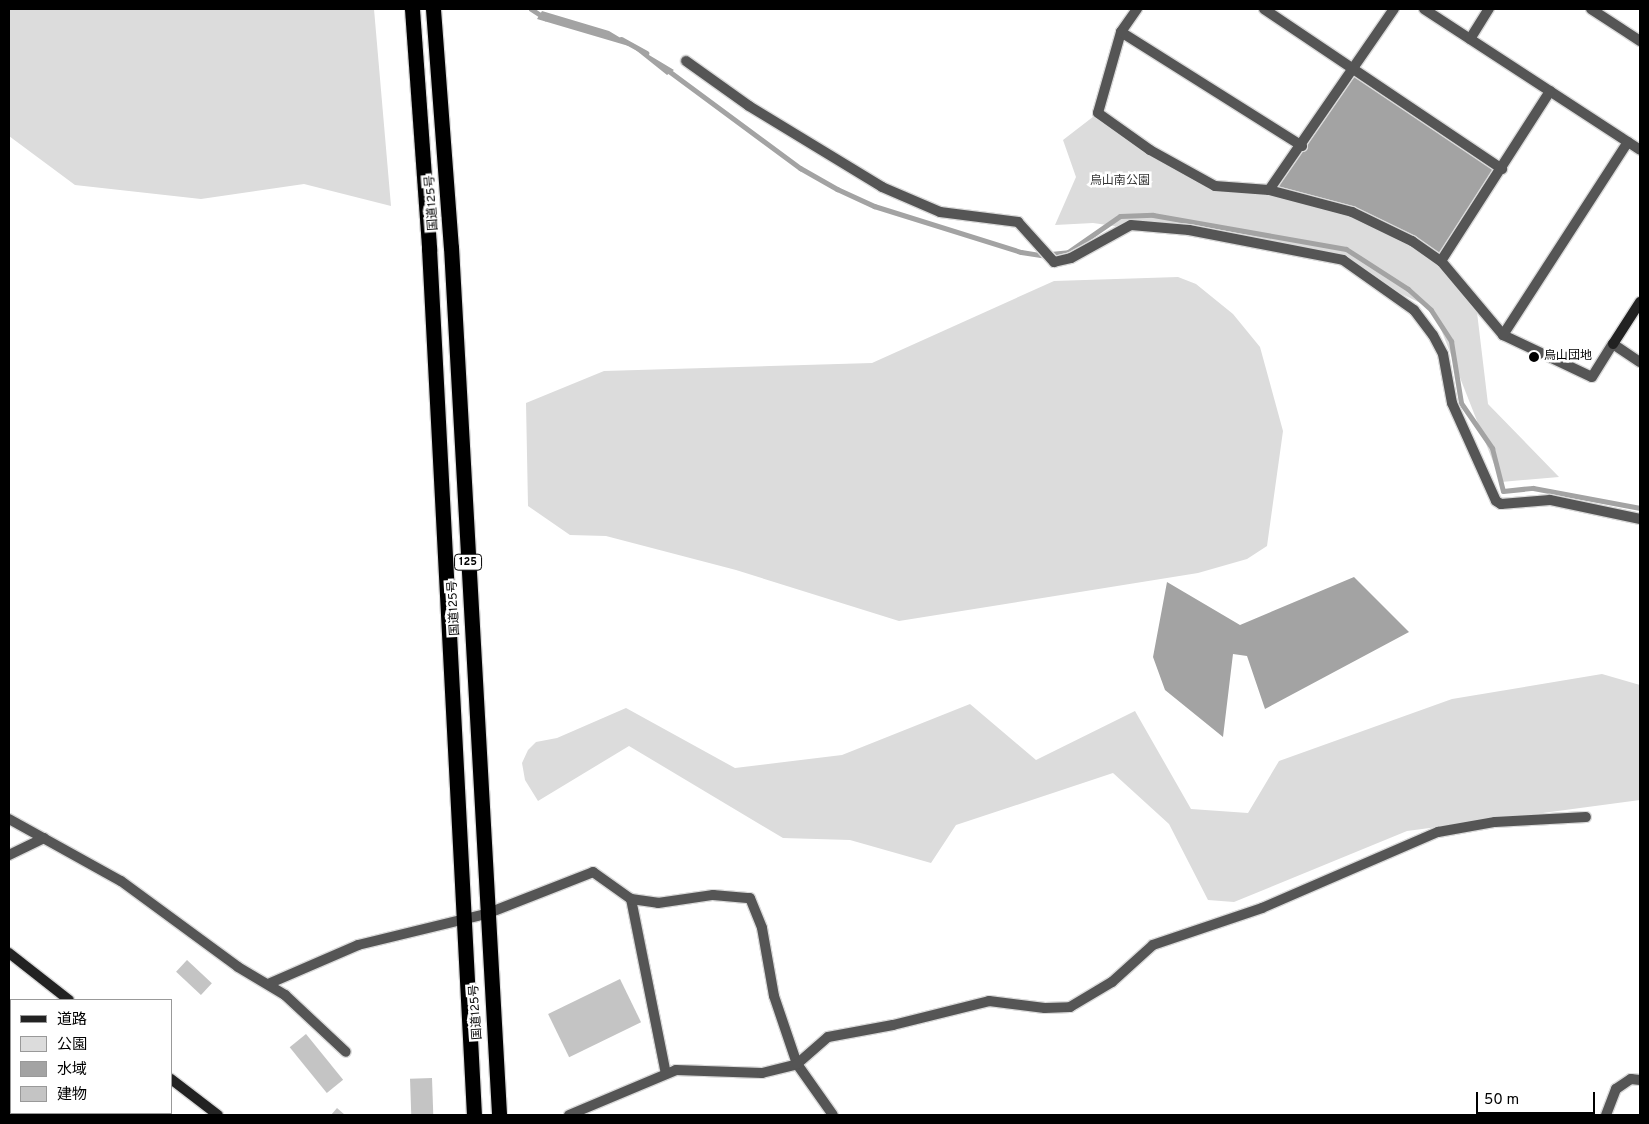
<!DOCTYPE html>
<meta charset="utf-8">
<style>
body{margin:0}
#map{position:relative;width:1649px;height:1124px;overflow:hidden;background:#fff;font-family:Overpass,"Noto Sans JP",sans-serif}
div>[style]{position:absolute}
.green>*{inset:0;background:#dcdcdc}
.water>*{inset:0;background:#a3a3a3}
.stream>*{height:5px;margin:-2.5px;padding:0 2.5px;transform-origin:2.5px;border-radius:2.5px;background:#a3a3a3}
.building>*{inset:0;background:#c4c4c4;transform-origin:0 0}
.roads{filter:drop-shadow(1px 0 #dbdbdb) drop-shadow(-1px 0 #dbdbdb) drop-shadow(0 1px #dbdbdb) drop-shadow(0 -1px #dbdbdb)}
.street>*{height:10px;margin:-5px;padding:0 5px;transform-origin:5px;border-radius:5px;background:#555}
.secondary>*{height:10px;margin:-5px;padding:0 5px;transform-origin:5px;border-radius:5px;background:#222}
.highway>*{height:15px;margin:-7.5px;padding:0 7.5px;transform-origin:7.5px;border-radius:7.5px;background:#000}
.dots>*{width:14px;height:14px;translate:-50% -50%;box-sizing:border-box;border:2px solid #fff;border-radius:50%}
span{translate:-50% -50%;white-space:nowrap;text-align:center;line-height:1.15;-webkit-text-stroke:5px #fff;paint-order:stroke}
.shield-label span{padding:1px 4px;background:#fff;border:1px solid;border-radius:4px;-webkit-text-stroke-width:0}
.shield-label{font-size:11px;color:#000;font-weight:700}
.park-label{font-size:12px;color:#333}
.street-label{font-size:12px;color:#000}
.poi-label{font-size:12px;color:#000}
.left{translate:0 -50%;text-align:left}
.frame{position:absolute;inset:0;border:10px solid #000;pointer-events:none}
.legend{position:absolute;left:10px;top:999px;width:162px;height:115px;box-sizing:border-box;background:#fff;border:1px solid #999;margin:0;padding:6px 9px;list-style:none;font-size:15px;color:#000}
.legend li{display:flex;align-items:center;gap:10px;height:25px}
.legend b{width:25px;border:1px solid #999}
.scale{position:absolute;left:1476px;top:1092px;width:119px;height:22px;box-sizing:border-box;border:2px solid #000;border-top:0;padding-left:6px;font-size:15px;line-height:18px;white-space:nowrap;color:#000;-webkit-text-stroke:4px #fff;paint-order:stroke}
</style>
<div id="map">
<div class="green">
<div style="clip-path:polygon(9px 9px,374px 9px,391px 206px,304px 184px,201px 199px,75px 185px,9px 136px)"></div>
<div style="clip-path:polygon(1098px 113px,1215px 186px,1269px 190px,1352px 212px,1441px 261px,1476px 304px,1488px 404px,1559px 477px,1501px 482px,1433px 309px,1320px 255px,1093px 223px,1055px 225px,1076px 177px,1063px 140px)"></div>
<div style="clip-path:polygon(1178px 277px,1196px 284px,1233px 314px,1260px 347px,1283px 431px,1267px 546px,1247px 559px,1198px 573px,899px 621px,736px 570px,606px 536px,570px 535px,528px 506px,526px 403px,604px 371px,872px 363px,1054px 281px)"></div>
<div style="clip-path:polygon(1602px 674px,1640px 685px,1640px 800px,1407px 831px,1234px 902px,1208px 900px,1169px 824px,1113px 773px,956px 825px,931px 863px,850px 840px,783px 838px,629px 746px,538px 801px,525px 780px,522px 763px,528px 750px,536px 742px,557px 738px,626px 708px,735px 768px,842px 755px,970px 704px,1036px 760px,1135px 711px,1191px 809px,1248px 813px,1279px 761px,1452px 699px)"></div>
</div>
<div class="water">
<div style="clip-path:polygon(542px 11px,609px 31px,674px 70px,667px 75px,632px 47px,537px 19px)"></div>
<div style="clip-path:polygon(1355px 72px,1502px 172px,1439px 265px,1383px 221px,1354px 208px,1273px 193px)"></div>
<div style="clip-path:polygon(1354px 577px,1409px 632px,1265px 709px,1247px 656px,1233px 654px,1223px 737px,1165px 690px,1153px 657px,1167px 582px,1240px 625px)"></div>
</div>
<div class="stream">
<div style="left:531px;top:9px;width:17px;rotate:33deg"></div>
<div style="left:621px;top:39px;width:29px;rotate:29deg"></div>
<div style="left:666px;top:69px;width:167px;rotate:36.5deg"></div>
<div style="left:800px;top:168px;width:43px;rotate:29.6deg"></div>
<div style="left:837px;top:189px;width:41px;rotate:24.7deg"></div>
<div style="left:874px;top:206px;width:154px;rotate:17.4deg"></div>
<div style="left:1021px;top:252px;width:20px;rotate:9deg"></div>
<div style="left:1041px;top:255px;width:27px;rotate:-6deg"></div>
<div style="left:1068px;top:252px;width:63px;rotate:-34.7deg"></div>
<div style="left:1120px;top:216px;width:33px;rotate:-2deg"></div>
<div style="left:1153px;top:215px;width:196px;rotate:10deg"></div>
<div style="left:1346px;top:249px;width:74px;rotate:32.8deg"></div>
<div style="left:1408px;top:289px;width:31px;rotate:42deg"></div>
<div style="left:1431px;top:310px;width:37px;rotate:57deg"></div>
<div style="left:1451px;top:341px;width:63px;rotate:80.8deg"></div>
<div style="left:1461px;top:403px;width:55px;rotate:55.4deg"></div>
<div style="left:1492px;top:448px;width:44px;rotate:75.7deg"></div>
<div style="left:1503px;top:491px;width:30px;rotate:-6deg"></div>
<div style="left:1533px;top:488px;width:109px;rotate:10.6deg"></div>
</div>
<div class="building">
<div style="left:187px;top:960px;width:34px;height:16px;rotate:43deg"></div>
<div style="left:620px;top:979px;width:48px;height:80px;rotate:64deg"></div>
<div style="left:306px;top:1034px;width:59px;height:21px;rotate:51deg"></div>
<div style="left:432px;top:1078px;width:37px;height:22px;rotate:88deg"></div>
<div style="clip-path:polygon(337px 1108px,345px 1115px,331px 1115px)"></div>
</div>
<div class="roads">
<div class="street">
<div style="left:1137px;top:9px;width:28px;rotate:125deg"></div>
<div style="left:1121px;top:32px;width:84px;rotate:105.9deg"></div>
<div style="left:1098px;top:113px;width:64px;rotate:35.4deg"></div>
<div style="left:1150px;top:150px;width:74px;rotate:29deg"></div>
<div style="left:1215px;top:186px;width:54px;rotate:4.2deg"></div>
<div style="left:1269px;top:190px;width:86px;rotate:14.8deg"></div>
<div style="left:1352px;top:212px;width:67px;rotate:25.8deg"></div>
<div style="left:1412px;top:241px;width:35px;rotate:35deg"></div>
<div style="left:1441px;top:261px;width:97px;rotate:50deg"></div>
<div style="left:1503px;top:335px;width:98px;rotate:25.3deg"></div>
<div style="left:1592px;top:377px;width:39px;rotate:-58deg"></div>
<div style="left:1613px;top:344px;width:32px;rotate:34deg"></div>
<div style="left:1264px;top:9px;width:287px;rotate:33.9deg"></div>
<div style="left:1424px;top:9px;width:258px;rotate:33.1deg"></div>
<div style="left:1591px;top:9px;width:59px;rotate:33.1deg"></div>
<div style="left:1121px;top:32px;width:214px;rotate:32.2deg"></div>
<div style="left:1470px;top:39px;width:36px;rotate:-58deg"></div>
<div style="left:686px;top:61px;width:77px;rotate:35.5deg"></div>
<div style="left:749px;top:106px;width:156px;rotate:31.3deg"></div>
<div style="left:882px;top:187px;width:63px;rotate:23.3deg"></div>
<div style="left:940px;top:212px;width:79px;rotate:7.3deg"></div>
<div style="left:1018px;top:222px;width:54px;rotate:48deg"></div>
<div style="left:1054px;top:262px;width:17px;rotate:-13deg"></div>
<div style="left:1071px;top:258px;width:68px;rotate:-28.8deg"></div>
<div style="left:1131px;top:225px;width:58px;rotate:4.9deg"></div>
<div style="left:1189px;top:230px;width:157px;rotate:11deg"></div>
<div style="left:1343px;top:260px;width:87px;rotate:35.2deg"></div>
<div style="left:1414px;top:310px;width:31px;rotate:53deg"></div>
<div style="left:1433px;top:335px;width:21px;rotate:62deg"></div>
<div style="left:1443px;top:354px;width:50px;rotate:79.6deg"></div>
<div style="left:1452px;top:403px;width:107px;rotate:65.8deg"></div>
<div style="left:1496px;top:501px;width:6px;rotate:31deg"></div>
<div style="left:1501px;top:504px;width:49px;rotate:-4.7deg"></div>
<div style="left:1550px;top:500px;width:92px;rotate:11.9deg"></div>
<div style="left:1269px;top:190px;width:220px;rotate:-55.4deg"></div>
<div style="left:1441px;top:261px;width:202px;rotate:-57.3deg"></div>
<div style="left:1503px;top:335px;width:230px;rotate:-57.1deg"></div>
<div style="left:9px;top:819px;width:128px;rotate:29deg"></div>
<div style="left:121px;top:881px;width:145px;rotate:36.3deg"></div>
<div style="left:238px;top:967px;width:55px;rotate:30.8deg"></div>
<div style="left:285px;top:995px;width:83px;rotate:43.1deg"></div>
<div style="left:9px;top:855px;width:39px;rotate:-26deg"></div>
<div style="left:631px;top:899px;width:178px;rotate:78.7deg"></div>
<div style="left:268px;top:984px;width:98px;rotate:-23.4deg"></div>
<div style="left:358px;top:945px;width:132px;rotate:-13.6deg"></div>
<div style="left:486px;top:914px;width:115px;rotate:-21.4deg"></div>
<div style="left:593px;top:872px;width:47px;rotate:35.4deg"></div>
<div style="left:631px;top:899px;width:27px;rotate:8deg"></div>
<div style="left:658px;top:903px;width:56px;rotate:-8.3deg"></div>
<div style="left:713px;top:895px;width:37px;rotate:5deg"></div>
<div style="left:750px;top:898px;width:32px;rotate:68deg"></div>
<div style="left:762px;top:928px;width:69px;rotate:80deg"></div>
<div style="left:774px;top:996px;width:72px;rotate:71.3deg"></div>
<div style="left:797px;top:1064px;width:62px;rotate:54.8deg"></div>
<div style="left:569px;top:1115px;width:116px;rotate:-22.8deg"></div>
<div style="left:676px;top:1070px;width:86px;rotate:2deg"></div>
<div style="left:762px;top:1073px;width:36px;rotate:-14deg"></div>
<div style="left:797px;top:1064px;width:41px;rotate:-41.1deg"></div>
<div style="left:828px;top:1037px;width:66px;rotate:-10.5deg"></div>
<div style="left:893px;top:1025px;width:99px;rotate:-14deg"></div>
<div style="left:989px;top:1001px;width:56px;rotate:7.1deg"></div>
<div style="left:1045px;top:1008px;width:25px;rotate:-2deg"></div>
<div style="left:1070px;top:1007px;width:49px;rotate:-30.8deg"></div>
<div style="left:1112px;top:982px;width:55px;rotate:-42.1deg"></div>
<div style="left:1153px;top:945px;width:115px;rotate:-18.7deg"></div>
<div style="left:1262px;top:908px;width:192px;rotate:-23.4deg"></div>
<div style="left:1438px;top:832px;width:58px;rotate:-10deg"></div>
<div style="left:1495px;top:822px;width:91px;rotate:-3.1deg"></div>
<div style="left:1606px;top:1115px;width:28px;rotate:-69deg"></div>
<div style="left:1616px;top:1089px;width:18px;rotate:-34deg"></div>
<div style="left:1631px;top:1079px;width:9px;rotate:6deg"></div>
</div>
<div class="secondary">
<div style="left:1613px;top:344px;width:50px;rotate:-57.3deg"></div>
<div style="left:9px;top:953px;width:76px;rotate:38.1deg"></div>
<div style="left:171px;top:1079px;width:59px;rotate:37.5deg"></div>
</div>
<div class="highway">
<div style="left:412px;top:9px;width:240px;rotate:85.9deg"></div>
<div style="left:429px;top:248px;width:868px;rotate:87.03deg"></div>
<div style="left:433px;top:9px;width:239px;rotate:85.7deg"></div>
<div style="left:451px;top:247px;width:869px;rotate:86.83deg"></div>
</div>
</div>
<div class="dots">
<div style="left:1534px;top:357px;background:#000"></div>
</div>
<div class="shield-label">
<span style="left:468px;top:562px">125</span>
</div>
<div class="park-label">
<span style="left:1120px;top:182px">烏山南公園</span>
</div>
<div class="street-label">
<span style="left:433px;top:203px;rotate:-94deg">国道125号</span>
<span style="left:455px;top:608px;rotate:-93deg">国道125号</span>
<span style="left:477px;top:1012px;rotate:-94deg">国道125号</span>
</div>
<div class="poi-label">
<span class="left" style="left:1544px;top:357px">烏山団地</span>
</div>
<div class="frame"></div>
<ul class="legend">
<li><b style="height:6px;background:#222"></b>道路</li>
<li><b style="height:14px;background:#dcdcdc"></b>公園</li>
<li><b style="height:14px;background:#a3a3a3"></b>水域</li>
<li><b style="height:14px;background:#c4c4c4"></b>建物</li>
</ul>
<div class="scale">50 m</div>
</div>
